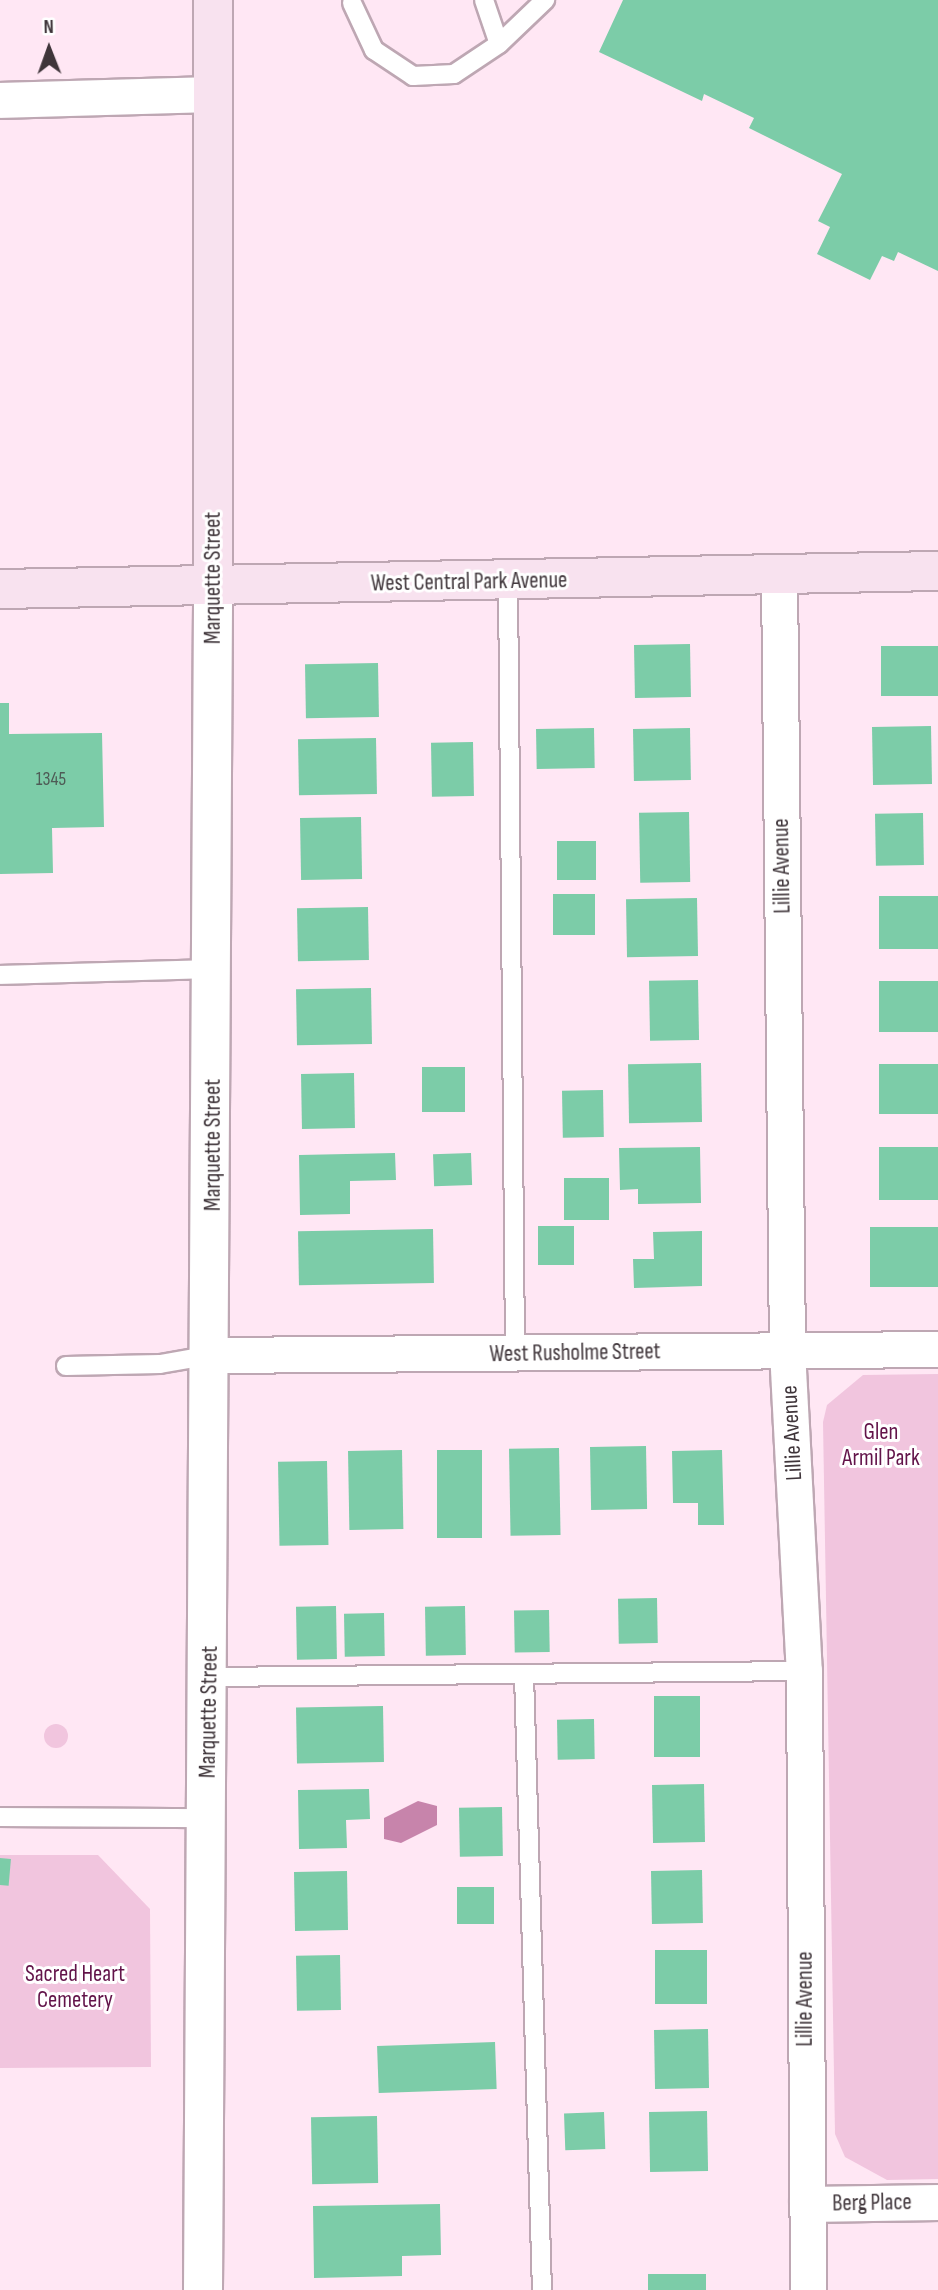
<!DOCTYPE html>
<style>
body{margin:0}
#map{position:relative;width:938px;height:2290px;overflow:hidden;background:#ffe7f4;font-family:"Sofia Sans Condensed",sans-serif}
div>[style]{position:absolute}
.green>*{inset:0;background:#f1c5de}
.round{border-radius:50%}
.water>*{inset:0;background:#c784ab}
.building>*{inset:0;background:#7ccca8;transform-origin:0 0}
.roads{filter:drop-shadow(2px 0 #bea7b3) drop-shadow(-2px 0 #bea7b3) drop-shadow(0 2px #bea7b3) drop-shadow(0 -2px #bea7b3)}
.service>*{height:18px;margin:-9px;padding:0 9px;transform-origin:9px;border-radius:9px;background:#fff}
.minor>*{height:35px;margin:-17.5px;padding:0 17.5px;transform-origin:17.5px;border-radius:17.5px;background:#fff}
.tertiary>*{height:38px;margin:-19px;padding:0 19px;transform-origin:19px;border-radius:19px;background:#fff}
.secondary>*{height:38px;margin:-19px;padding:0 19px;transform-origin:19px;border-radius:19px;background:#f8e2ef}
span{translate:-50% -50%;white-space:nowrap;text-align:center;line-height:1.15;-webkit-text-stroke:6px #fff;paint-order:stroke}
.number-label{font-size:19px;color:#4e5b56}
.number-label span{-webkit-text-stroke-width:0}
.street-label{font-size:23px;color:#3f353a}
.park-label{font-size:23px;color:#621349}
.north{position:absolute;left:14px;top:14px;width:70px;height:70px;-webkit-text-stroke:5px #fff;paint-order:stroke;rotate:359deg;font-size:19px;font-weight:700;line-height:28px;text-align:center;color:#3f353a}
.north::after{content:'';display:block;margin:auto;width:24px;height:32px;background:#3f353a;clip-path:polygon(50% 0,100% 100%,50% 72%,0 100%)}
</style>
<div id="map">
<div class="green">
<div style="clip-path:polygon(938px 1374px,938px 2179px,887px 2180px,845px 2157px,835px 2134px,823px 1422px,827px 1405px,863px 1375px)"></div>
<div class="round" style="left:44px;top:1724px;width:24px;height:24px"></div>
<div style="clip-path:polygon(0 1855px,98px 1855px,150px 1909px,151px 2067px,0 2068px)"></div>
</div>
<div class="water">
<div style="clip-path:polygon(418px 1801px,437px 1806px,437px 1825px,401px 1843px,384px 1839px,384px 1818px)"></div>
</div>
<div class="building">
<div style="clip-path:polygon(623px 0,938px 0,938px 271px,898px 252px,894px 261px,882px 256px,870px 280px,817px 254px,830px 227px,818px 221px,842px 174px,749px 128px,754px 118px,704px 94px,702px 101px,599px 52px)"></div>
<div style="left:690px;top:644px;width:53px;height:56px;rotate:89deg"></div>
<div style="left:938px;top:646px;width:50px;height:57px;rotate:90deg"></div>
<div style="left:378px;top:663px;width:54px;height:73px;rotate:89deg"></div>
<div style="clip-path:polygon(0 703px,9px 703px,9px 734px,102px 733px,104px 827px,52px 828px,53px 873px,0 874px)"></div>
<div style="left:931px;top:726px;width:58px;height:59px;rotate:89deg"></div>
<div style="left:594px;top:728px;width:40px;height:58px;rotate:89deg"></div>
<div style="left:690px;top:728px;width:52px;height:57px;rotate:89deg"></div>
<div style="left:376px;top:738px;width:56px;height:78px;rotate:89deg"></div>
<div style="left:473px;top:742px;width:54px;height:42px;rotate:89deg"></div>
<div style="left:689px;top:812px;width:70px;height:50px;rotate:89deg"></div>
<div style="left:923px;top:813px;width:52px;height:48px;rotate:89deg"></div>
<div style="left:361px;top:817px;width:62px;height:61px;rotate:89deg"></div>
<div style="left:557px;top:841px;width:39px;height:39px"></div>
<div style="left:553px;top:894px;width:42px;height:41px"></div>
<div style="left:938px;top:896px;width:53px;height:59px;rotate:90deg"></div>
<div style="left:697px;top:898px;width:58px;height:71px;rotate:89deg"></div>
<div style="left:368px;top:907px;width:53px;height:71px;rotate:89deg"></div>
<div style="left:698px;top:980px;width:60px;height:49px;rotate:89deg"></div>
<div style="left:938px;top:981px;width:51px;height:59px;rotate:90deg"></div>
<div style="left:371px;top:988px;width:56px;height:75px;rotate:89deg"></div>
<div style="left:701px;top:1063px;width:59px;height:73px;rotate:89deg"></div>
<div style="left:938px;top:1064px;width:50px;height:59px;rotate:90deg"></div>
<div style="left:465px;top:1067px;width:45px;height:43px;rotate:90deg"></div>
<div style="left:354px;top:1073px;width:55px;height:53px;rotate:89deg"></div>
<div style="left:603px;top:1090px;width:47px;height:41px;rotate:89deg"></div>
<div style="clip-path:polygon(700px 1147px,701px 1203px,638px 1204px,638px 1189px,620px 1190px,619px 1148px)"></div>
<div style="left:938px;top:1147px;width:53px;height:59px;rotate:90deg"></div>
<div style="clip-path:polygon(395px 1153px,396px 1180px,350px 1181px,350px 1214px,300px 1215px,299px 1155px)"></div>
<div style="left:471px;top:1153px;width:32px;height:38px;rotate:88deg"></div>
<div style="left:564px;top:1178px;width:45px;height:42px"></div>
<div style="left:538px;top:1226px;width:36px;height:39px"></div>
<div style="left:938px;top:1227px;width:60px;height:68px;rotate:90deg"></div>
<div style="left:433px;top:1229px;width:54px;height:135px;rotate:89deg"></div>
<div style="clip-path:polygon(702px 1231px,702px 1286px,634px 1288px,633px 1259px,654px 1259px,653px 1232px)"></div>
<div style="left:646px;top:1446px;width:63px;height:56px;rotate:89deg"></div>
<div style="left:559px;top:1448px;width:87px;height:50px;rotate:89deg"></div>
<div style="left:402px;top:1450px;width:79px;height:54px;rotate:89deg"></div>
<div style="left:437px;top:1450px;width:45px;height:88px"></div>
<div style="clip-path:polygon(722px 1450px,724px 1525px,698px 1525px,698px 1503px,673px 1503px,672px 1451px)"></div>
<div style="left:327px;top:1461px;width:84px;height:49px;rotate:89deg"></div>
<div style="left:657px;top:1598px;width:45px;height:39px;rotate:89deg"></div>
<div style="left:336px;top:1606px;width:53px;height:40px;rotate:89deg"></div>
<div style="left:465px;top:1606px;width:49px;height:40px;rotate:89deg"></div>
<div style="left:549px;top:1610px;width:42px;height:35px;rotate:89deg"></div>
<div style="left:384px;top:1613px;width:43px;height:40px;rotate:89deg"></div>
<div style="left:654px;top:1696px;width:46px;height:61px"></div>
<div style="left:383px;top:1706px;width:56px;height:87px;rotate:89deg"></div>
<div style="left:594px;top:1719px;width:40px;height:37px;rotate:89deg"></div>
<div style="left:704px;top:1784px;width:58px;height:52px;rotate:89deg"></div>
<div style="clip-path:polygon(369px 1789px,370px 1819px,346px 1820px,347px 1848px,299px 1849px,298px 1790px)"></div>
<div style="left:502px;top:1807px;width:49px;height:43px;rotate:89deg"></div>
<div style="left:0;top:1858px;width:11px;height:27px;rotate:5deg"></div>
<div style="left:702px;top:1870px;width:53px;height:51px;rotate:89deg"></div>
<div style="left:347px;top:1871px;width:59px;height:53px;rotate:89deg"></div>
<div style="left:457px;top:1887px;width:37px;height:37px"></div>
<div style="left:655px;top:1950px;width:52px;height:54px"></div>
<div style="left:340px;top:1955px;width:55px;height:44px;rotate:89deg"></div>
<div style="left:708px;top:2029px;width:59px;height:54px;rotate:89deg"></div>
<div style="left:495px;top:2042px;width:47px;height:118px;rotate:88deg"></div>
<div style="left:707px;top:2111px;width:60px;height:58px;rotate:89deg"></div>
<div style="left:604px;top:2112px;width:37px;height:40px;rotate:88deg"></div>
<div style="left:377px;top:2116px;width:67px;height:66px;rotate:89deg"></div>
<div style="clip-path:polygon(440px 2204px,441px 2255px,402px 2256px,402px 2276px,314px 2278px,313px 2206px)"></div>
<div style="left:706px;top:2274px;width:16px;height:58px;rotate:90deg"></div>
</div>
<div class="roads">
<div class="service">
<div style="left:484px;top:0;width:46px;rotate:71.2deg"></div>
<div style="left:352px;top:3px;width:52px;rotate:64.9deg"></div>
<div style="left:374px;top:50px;width:47px;rotate:33.7deg"></div>
<div style="left:413px;top:76px;width:41px;rotate:-2.8deg"></div>
<div style="left:454px;top:74px;width:54px;rotate:-33.7deg"></div>
<div style="left:499px;top:44px;width:64px;rotate:-43.7deg"></div>
<div style="left:508px;top:581px;width:773px;rotate:89.48deg"></div>
<div style="left:0;top:975px;width:213px;rotate:-1.6deg"></div>
<div style="left:66px;top:1366px;width:94px;rotate:-1.2deg"></div>
<div style="left:160px;top:1364px;width:53px;rotate:-9.8deg"></div>
<div style="left:524px;top:1674px;width:616px;rotate:88.33deg"></div>
<div style="left:210px;top:1677px;width:594px;rotate:-0.58deg"></div>
<div style="left:0;top:1817px;width:208px;rotate:0.3deg"></div>
</div>
<div class="minor">
<div style="left:0;top:100px;width:213px;rotate:-1.6deg"></div>
<div style="left:779px;top:575px;width:775px;rotate:89.41deg"></div>
<div style="left:787px;top:1350px;width:321px;rotate:87deg"></div>
<div style="left:804px;top:1671px;width:619px;rotate:89.63deg"></div>
<div style="left:213px;top:1355px;width:725px;rotate:-0.47deg"></div>
<div style="left:807px;top:2204px;width:131px;rotate:-0.9deg"></div>
</div>
<div class="tertiary">
<div style="left:203px;top:2290px;width:1705px;rotate:-89.66deg"></div>
</div>
<div class="secondary">
<div style="left:213px;top:0;width:585px;rotate:90deg"></div>
<div style="left:0;top:589px;width:938px;rotate:-1.1deg"></div>
</div>
</div>
<div class="number-label">
<span style="left:51px;top:780px">1345</span>
</div>
<div class="street-label">
<span style="left:213px;top:578px;rotate:-90deg">Marquette Street</span>
<span style="left:469px;top:582px;rotate:-1deg">West Central Park Avenue</span>
<span style="left:782px;top:866px;rotate:-91deg">Lillie Avenue</span>
<span style="left:213px;top:1145px;rotate:-90deg">Marquette Street</span>
<span style="left:575px;top:1353px;rotate:-1deg">West Rusholme Street</span>
<span style="left:792px;top:1433px;rotate:-93deg">Lillie Avenue</span>
<span style="left:209px;top:1712px;rotate:-89deg">Marquette Street</span>
<span style="left:805px;top:1999px;rotate:-90deg">Lillie Avenue</span>
<span style="left:872px;top:2203px;rotate:-1deg">Berg Place</span>
</div>
<div class="park-label">
<span style="left:881px;top:1445px">Glen<br>Armil Park</span>
<span style="left:75px;top:1987px">Sacred Heart<br>Cemetery</span>
</div>
<div class="north">N</div>
</div>
